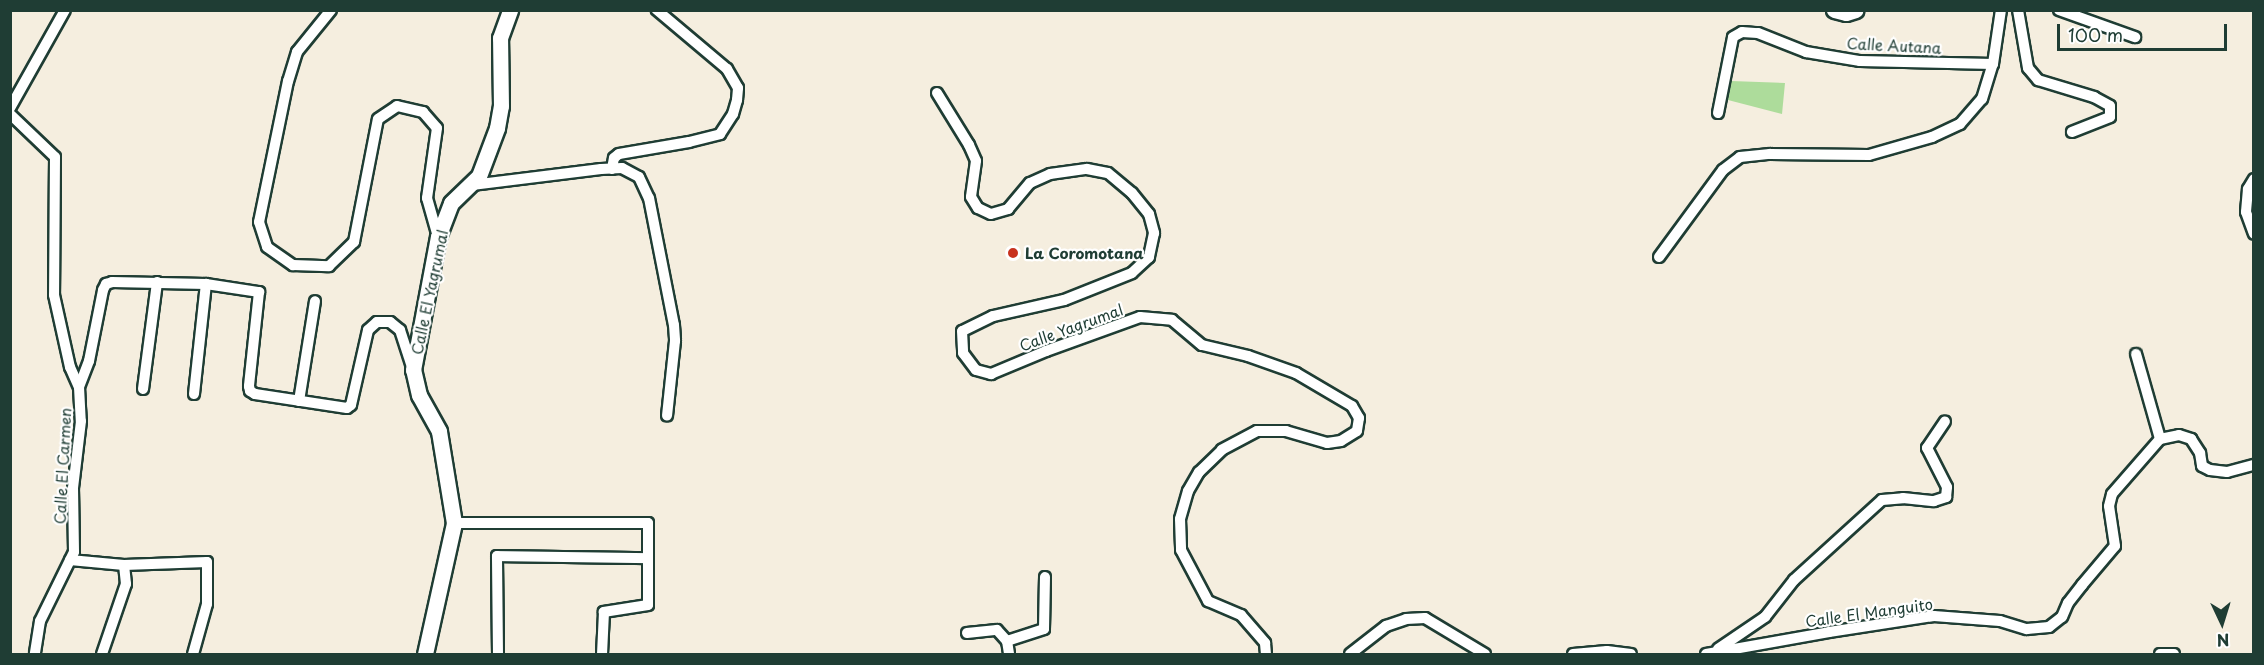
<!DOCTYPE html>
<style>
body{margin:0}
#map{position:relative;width:2264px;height:665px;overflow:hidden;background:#f5eedf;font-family:"Playpen Sans",sans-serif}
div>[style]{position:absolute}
.green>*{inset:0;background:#addc9b}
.roads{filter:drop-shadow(2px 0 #1f3d34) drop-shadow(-2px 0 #1f3d34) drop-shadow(0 2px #1f3d34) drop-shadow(0 -2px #1f3d34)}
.street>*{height:10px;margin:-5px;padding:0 5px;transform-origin:5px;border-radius:5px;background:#fff}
.secondary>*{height:15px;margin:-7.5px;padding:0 7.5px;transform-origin:7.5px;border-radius:7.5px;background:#fff}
.dots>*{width:16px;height:16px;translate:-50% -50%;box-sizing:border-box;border:3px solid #fff;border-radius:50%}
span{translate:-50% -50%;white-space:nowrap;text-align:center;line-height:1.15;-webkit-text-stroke:4.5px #fff;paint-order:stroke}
.street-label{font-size:15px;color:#1f3d34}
.poi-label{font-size:15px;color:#1f3d34;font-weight:700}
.left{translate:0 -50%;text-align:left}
.frame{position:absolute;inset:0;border:12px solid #1f3d34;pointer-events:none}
.north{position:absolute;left:2192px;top:593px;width:60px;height:60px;-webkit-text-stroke:4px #fff;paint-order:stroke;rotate:176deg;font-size:16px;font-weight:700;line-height:24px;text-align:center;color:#1f3d34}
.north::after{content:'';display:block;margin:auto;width:21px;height:27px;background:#1f3d34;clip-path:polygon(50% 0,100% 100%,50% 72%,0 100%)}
.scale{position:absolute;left:2057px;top:24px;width:170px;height:27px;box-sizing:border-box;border:3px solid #1f3d34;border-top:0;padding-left:8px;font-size:18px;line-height:21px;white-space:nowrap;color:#1f3d34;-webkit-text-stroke:4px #fff;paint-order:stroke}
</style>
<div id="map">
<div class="green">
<div style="clip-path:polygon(1731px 81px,1785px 83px,1782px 114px,1728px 100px)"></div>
</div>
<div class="roads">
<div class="street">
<div style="left:331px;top:10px;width:54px;rotate:129deg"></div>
<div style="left:297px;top:52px;width:30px;rotate:107deg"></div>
<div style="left:288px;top:81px;width:144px;rotate:101.6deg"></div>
<div style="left:259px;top:222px;width:26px;rotate:72deg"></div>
<div style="left:267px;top:247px;width:32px;rotate:35deg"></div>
<div style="left:293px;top:265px;width:36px;rotate:2deg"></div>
<div style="left:329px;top:266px;width:35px;rotate:-44deg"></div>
<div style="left:354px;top:242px;width:125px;rotate:-79deg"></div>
<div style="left:378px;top:119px;width:23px;rotate:-34deg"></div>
<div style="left:397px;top:106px;width:27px;rotate:13deg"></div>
<div style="left:423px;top:112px;width:21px;rotate:49deg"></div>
<div style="left:437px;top:128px;width:71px;rotate:98.1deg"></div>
<div style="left:427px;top:198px;width:41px;rotate:74.2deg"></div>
<div style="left:2018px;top:10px;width:59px;rotate:80.2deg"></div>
<div style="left:2028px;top:68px;width:16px;rotate:50deg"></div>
<div style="left:2038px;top:80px;width:59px;rotate:16.9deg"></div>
<div style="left:2094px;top:97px;width:18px;rotate:29deg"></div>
<div style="left:2110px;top:106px;width:11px;rotate:90deg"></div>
<div style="left:2110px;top:117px;width:41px;rotate:158.5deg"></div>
<div style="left:2059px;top:10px;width:81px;rotate:19.6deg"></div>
<div style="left:937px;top:93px;width:61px;rotate:58.4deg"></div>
<div style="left:969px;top:145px;width:17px;rotate:66deg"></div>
<div style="left:976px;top:161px;width:36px;rotate:98deg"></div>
<div style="left:971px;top:197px;width:13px;rotate:58deg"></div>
<div style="left:978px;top:208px;width:14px;rotate:25deg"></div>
<div style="left:991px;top:214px;width:18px;rotate:-16deg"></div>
<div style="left:1008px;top:209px;width:34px;rotate:-50deg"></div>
<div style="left:1030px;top:183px;width:22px;rotate:-24deg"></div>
<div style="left:1050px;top:174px;width:37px;rotate:-8deg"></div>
<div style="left:1087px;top:169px;width:21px;rotate:11deg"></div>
<div style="left:1108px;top:173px;width:31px;rotate:40deg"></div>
<div style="left:1132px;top:193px;width:27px;rotate:51deg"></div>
<div style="left:1149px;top:214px;width:20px;rotate:75deg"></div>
<div style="left:1154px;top:233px;width:25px;rotate:102deg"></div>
<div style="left:1149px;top:257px;width:23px;rotate:137deg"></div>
<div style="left:1132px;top:273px;width:73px;rotate:158.3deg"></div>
<div style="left:1064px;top:300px;width:73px;rotate:167.3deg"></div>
<div style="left:993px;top:316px;width:34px;rotate:154deg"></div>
<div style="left:962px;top:331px;width:22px;rotate:87deg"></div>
<div style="left:963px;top:353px;width:21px;rotate:53deg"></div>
<div style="left:976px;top:370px;width:16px;rotate:15deg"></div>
<div style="left:991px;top:374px;width:60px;rotate:-22.7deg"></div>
<div style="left:1046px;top:351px;width:100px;rotate:-19.9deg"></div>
<div style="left:1140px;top:317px;width:32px;rotate:5deg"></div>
<div style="left:1172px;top:320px;width:39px;rotate:40deg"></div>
<div style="left:1202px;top:345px;width:47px;rotate:13.4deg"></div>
<div style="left:1248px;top:356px;width:51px;rotate:19.5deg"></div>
<div style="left:1296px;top:373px;width:65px;rotate:30.5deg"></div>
<div style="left:1352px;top:406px;width:14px;rotate:60deg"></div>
<div style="left:1359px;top:418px;width:13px;rotate:99deg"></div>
<div style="left:1357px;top:431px;width:19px;rotate:148deg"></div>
<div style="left:1341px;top:441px;width:14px;rotate:172deg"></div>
<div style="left:1327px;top:443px;width:43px;rotate:-163.7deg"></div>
<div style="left:1286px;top:431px;width:29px;rotate:180deg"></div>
<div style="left:1257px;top:431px;width:40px;rotate:152deg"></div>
<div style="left:1222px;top:450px;width:32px;rotate:136deg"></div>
<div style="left:1199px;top:472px;width:22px;rotate:120deg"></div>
<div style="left:1188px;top:491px;width:29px;rotate:106deg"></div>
<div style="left:1180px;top:519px;width:31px;rotate:88deg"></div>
<div style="left:1181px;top:550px;width:58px;rotate:62.1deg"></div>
<div style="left:1208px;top:601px;width:36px;rotate:23deg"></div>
<div style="left:1241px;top:615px;width:37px;rotate:49deg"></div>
<div style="left:1265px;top:643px;width:11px;rotate:85deg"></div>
<div style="left:10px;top:108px;width:112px;rotate:-60.7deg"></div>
<div style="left:1718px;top:113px;width:77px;rotate:-78.8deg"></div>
<div style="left:1733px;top:37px;width:10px;rotate:-29deg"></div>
<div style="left:1742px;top:32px;width:16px;rotate:4deg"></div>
<div style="left:1758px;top:33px;width:52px;rotate:21.6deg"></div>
<div style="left:1806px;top:52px;width:55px;rotate:9.5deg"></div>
<div style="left:1860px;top:61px;width:133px;rotate:1.3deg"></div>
<div style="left:10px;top:114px;width:62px;rotate:43.7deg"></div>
<div style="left:55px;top:157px;width:138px;rotate:90.4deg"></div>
<div style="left:54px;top:295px;width:74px;rotate:77.5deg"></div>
<div style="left:70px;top:367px;width:22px;rotate:66deg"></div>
<div style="left:79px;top:387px;width:34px;rotate:87deg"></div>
<div style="left:81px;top:421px;width:67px;rotate:96.8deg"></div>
<div style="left:73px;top:488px;width:64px;rotate:89.1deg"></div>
<div style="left:74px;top:552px;width:77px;rotate:116.2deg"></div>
<div style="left:40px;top:621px;width:33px;rotate:99deg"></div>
<div style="left:612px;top:169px;width:11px;rotate:-80deg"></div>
<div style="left:614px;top:158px;width:6px;rotate:-39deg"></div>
<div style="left:619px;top:154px;width:71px;rotate:-9.7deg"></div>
<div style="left:689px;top:142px;width:32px;rotate:-14deg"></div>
<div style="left:720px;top:134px;width:24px;rotate:-57deg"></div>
<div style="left:733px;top:114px;width:15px;rotate:-74deg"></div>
<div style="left:737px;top:100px;width:12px;rotate:-85deg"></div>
<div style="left:738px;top:88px;width:22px;rotate:-120deg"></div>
<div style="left:727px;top:69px;width:92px;rotate:-139.9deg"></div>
<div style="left:2254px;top:179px;width:12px;rotate:121deg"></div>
<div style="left:2248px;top:189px;width:23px;rotate:95deg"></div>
<div style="left:2246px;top:212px;width:23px;rotate:70deg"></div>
<div style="left:472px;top:185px;width:130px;rotate:-7.1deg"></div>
<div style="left:601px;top:169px;width:21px;rotate:-3deg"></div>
<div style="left:622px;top:168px;width:19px;rotate:28deg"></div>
<div style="left:639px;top:177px;width:23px;rotate:65deg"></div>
<div style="left:649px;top:198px;width:129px;rotate:78.9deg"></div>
<div style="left:674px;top:325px;width:16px;rotate:86deg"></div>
<div style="left:675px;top:341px;width:75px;rotate:96.1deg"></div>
<div style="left:1659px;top:257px;width:108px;rotate:-53.7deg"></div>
<div style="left:1723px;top:170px;width:21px;rotate:-37deg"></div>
<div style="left:1740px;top:157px;width:30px;rotate:-6deg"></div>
<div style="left:1770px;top:154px;width:99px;rotate:0.6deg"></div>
<div style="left:1869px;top:155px;width:66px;rotate:-15.9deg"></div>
<div style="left:1932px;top:137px;width:31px;rotate:-25deg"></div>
<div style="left:1960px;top:124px;width:33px;rotate:-49deg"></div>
<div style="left:1982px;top:99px;width:37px;rotate:-73deg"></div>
<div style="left:1993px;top:64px;width:55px;rotate:-81.6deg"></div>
<div style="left:2136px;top:354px;width:88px;rotate:74.2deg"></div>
<div style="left:79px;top:387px;width:28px;rotate:-69deg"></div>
<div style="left:89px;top:361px;width:72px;rotate:-78.8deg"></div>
<div style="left:103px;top:290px;width:7px;rotate:-63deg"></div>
<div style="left:106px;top:284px;width:6px;rotate:-18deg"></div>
<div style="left:112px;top:282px;width:94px;rotate:1.2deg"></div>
<div style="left:206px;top:284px;width:54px;rotate:8.6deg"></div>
<div style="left:259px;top:292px;width:95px;rotate:96.1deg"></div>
<div style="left:249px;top:386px;width:5px;rotate:79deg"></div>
<div style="left:250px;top:391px;width:6px;rotate:31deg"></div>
<div style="left:255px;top:394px;width:93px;rotate:8.7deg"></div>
<div style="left:347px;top:408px;width:5px;rotate:-37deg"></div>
<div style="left:351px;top:405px;width:77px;rotate:-77.2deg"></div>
<div style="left:368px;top:330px;width:12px;rotate:-42deg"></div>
<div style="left:377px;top:322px;width:13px"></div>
<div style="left:390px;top:322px;width:13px;rotate:39deg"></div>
<div style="left:400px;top:330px;width:42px;rotate:72deg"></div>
<div style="left:143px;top:389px;width:108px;rotate:-82.5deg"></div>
<div style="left:194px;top:394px;width:111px;rotate:-83.8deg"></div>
<div style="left:299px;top:401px;width:101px;rotate:-80.9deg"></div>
<div style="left:454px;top:523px;width:194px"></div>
<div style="left:648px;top:523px;width:82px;rotate:90deg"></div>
<div style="left:648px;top:605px;width:45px;rotate:171deg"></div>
<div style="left:604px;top:612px;width:42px;rotate:92.7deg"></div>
<div style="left:70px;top:560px;width:54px;rotate:5.3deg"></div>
<div style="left:124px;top:565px;width:83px;rotate:-2.1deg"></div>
<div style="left:207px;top:562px;width:42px;rotate:90deg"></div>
<div style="left:207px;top:604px;width:52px;rotate:105.6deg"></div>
<div style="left:967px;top:633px;width:30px;rotate:-6deg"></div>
<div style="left:997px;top:630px;width:15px;rotate:48deg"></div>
<div style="left:1007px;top:641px;width:13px;rotate:81deg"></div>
<div style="left:1007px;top:641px;width:39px;rotate:-18deg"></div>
<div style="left:1044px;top:629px;width:52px;rotate:-88.9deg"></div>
<div style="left:1718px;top:649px;width:57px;rotate:-34.2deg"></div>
<div style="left:1765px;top:617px;width:47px;rotate:-51.9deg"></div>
<div style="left:1794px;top:580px;width:119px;rotate:-42.3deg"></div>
<div style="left:1882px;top:500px;width:21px;rotate:-5deg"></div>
<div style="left:1903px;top:498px;width:31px;rotate:6deg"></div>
<div style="left:1934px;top:501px;width:13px;rotate:-18deg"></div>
<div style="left:1946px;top:497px;width:10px;rotate:-84deg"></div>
<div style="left:1947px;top:487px;width:44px;rotate:-117.1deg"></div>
<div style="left:1927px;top:448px;width:32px;rotate:-56deg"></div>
<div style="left:102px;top:654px;width:74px;rotate:-71.1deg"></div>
<div style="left:126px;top:584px;width:19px;rotate:-96deg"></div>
<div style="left:498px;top:654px;width:98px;rotate:-90.6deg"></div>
<div style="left:497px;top:556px;width:151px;rotate:0.8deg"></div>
<div style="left:1350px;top:654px;width:46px;rotate:-37.9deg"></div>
<div style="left:1386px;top:626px;width:21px;rotate:-19deg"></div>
<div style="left:1406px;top:619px;width:19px;rotate:-3deg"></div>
<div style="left:1425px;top:618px;width:70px;rotate:31deg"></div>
<div style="left:1573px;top:654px;width:34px;rotate:-5deg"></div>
<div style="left:1607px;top:651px;width:24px;rotate:7deg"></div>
<div style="left:1706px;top:654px;width:125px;rotate:-10.1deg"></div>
<div style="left:1829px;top:632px;width:106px;rotate:-8.7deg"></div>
<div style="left:1934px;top:616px;width:66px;rotate:4.3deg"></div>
<div style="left:2000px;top:621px;width:28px;rotate:17deg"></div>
<div style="left:2027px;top:629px;width:22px;rotate:-5deg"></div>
<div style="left:2049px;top:627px;width:16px;rotate:-38deg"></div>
<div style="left:2062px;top:617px;width:15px;rotate:-67deg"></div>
<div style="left:2068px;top:603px;width:23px;rotate:-52deg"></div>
<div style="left:2082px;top:585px;width:51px;rotate:-49.8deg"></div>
<div style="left:2115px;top:546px;width:40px;rotate:-98.5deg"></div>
<div style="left:2109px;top:506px;width:12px;rotate:-76deg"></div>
<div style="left:2112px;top:494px;width:73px;rotate:-48.9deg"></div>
<div style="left:2160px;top:439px;width:19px;rotate:-12deg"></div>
<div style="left:2179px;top:435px;width:13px;rotate:18deg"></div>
<div style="left:2191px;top:439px;width:17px;rotate:57deg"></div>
<div style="left:2200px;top:453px;width:13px;rotate:81deg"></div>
<div style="left:2202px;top:466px;width:9px;rotate:27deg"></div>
<div style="left:2210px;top:470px;width:17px;rotate:7deg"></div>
<div style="left:2227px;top:472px;width:28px;rotate:-15deg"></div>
<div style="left:2160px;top:654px;width:14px"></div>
</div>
<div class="secondary">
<div style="left:1834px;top:10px;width:12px;rotate:14deg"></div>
<div style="left:1846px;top:13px;width:10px;rotate:-17deg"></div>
<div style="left:425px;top:654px;width:134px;rotate:-77.5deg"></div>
<div style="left:454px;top:523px;width:93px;rotate:-99.3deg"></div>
<div style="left:439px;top:431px;width:41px;rotate:-119.1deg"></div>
<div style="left:419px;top:395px;width:26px;rotate:-103deg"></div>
<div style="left:413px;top:370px;width:135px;rotate:-79.4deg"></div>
<div style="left:438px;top:237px;width:36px;rotate:-69deg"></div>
<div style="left:451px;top:203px;width:39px;rotate:-44deg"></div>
<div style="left:479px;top:176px;width:51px;rotate:-69.4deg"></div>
<div style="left:497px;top:128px;width:22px;rotate:-80deg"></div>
<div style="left:501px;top:106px;width:68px;rotate:-90.8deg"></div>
<div style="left:500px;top:38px;width:30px;rotate:-70deg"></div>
</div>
</div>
<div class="dots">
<div style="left:1013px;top:253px;background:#c8321e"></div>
</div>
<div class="street-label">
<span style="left:1894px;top:45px;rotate:3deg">Calle Autana</span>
<span style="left:429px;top:292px;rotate:-78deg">Calle El Yagrumal</span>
<span style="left:1071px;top:327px;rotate:-20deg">Calle Yagrumal</span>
<span style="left:62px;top:466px;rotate:-87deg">Calle El Carmen</span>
<span style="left:1869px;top:612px;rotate:-8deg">Calle El Manguito</span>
</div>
<div class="poi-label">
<span class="left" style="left:1025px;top:253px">La Coromotana</span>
</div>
<div class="frame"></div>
<div class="north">N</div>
<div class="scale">100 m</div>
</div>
